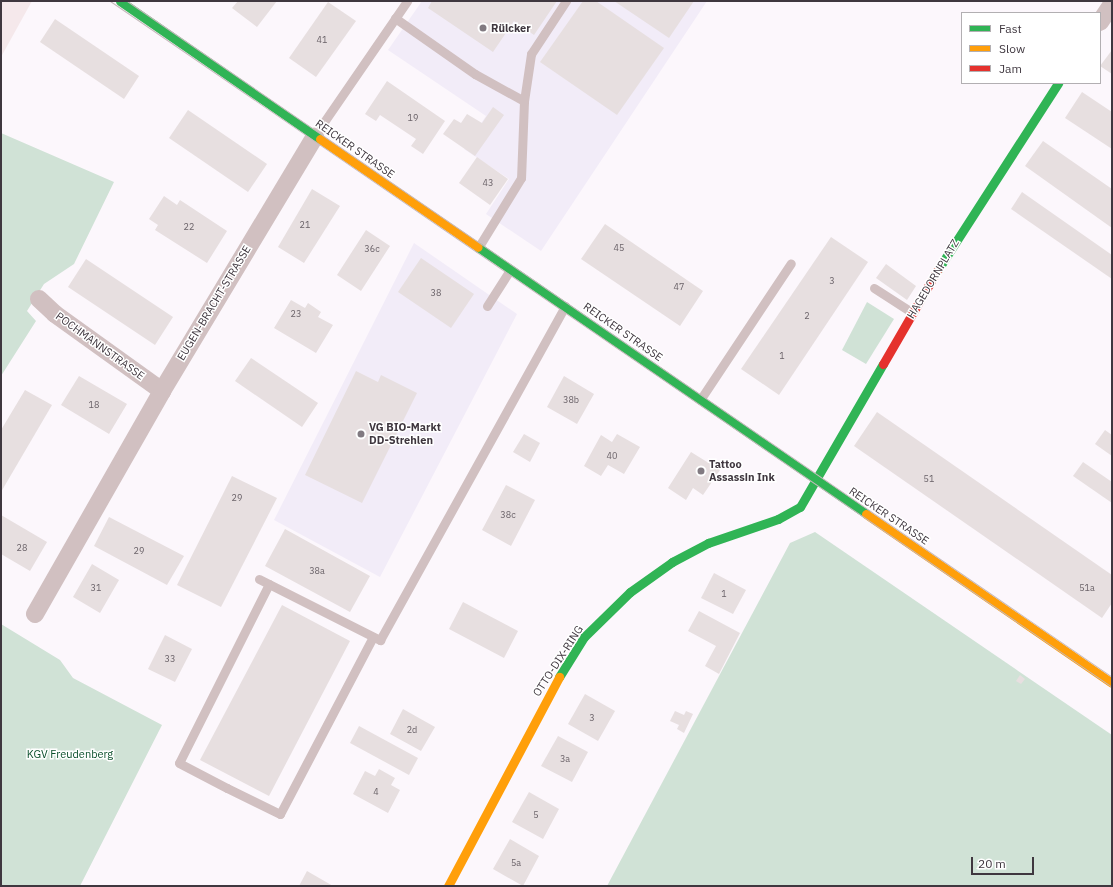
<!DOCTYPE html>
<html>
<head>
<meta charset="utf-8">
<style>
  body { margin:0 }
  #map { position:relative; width:1113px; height:887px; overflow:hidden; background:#fcf7fc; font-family:"IBM Plex Sans",sans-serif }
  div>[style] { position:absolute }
  .commercial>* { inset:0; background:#f2ecf8 }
  .education>* { inset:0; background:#f5e8eb }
  .green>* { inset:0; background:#d0e2d6 }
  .building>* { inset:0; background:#e7dfe0 }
  .lane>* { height:9px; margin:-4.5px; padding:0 4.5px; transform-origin:4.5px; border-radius:4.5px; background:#d1c0c1 }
  .street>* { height:18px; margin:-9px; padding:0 9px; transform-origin:9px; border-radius:9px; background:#d1c0c1 }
  .fast>* { height:9px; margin:-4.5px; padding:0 4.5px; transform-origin:4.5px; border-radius:4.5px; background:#30b455 }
  .slow>* { height:9px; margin:-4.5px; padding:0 4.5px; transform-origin:4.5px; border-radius:4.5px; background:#ff9f0a }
  .jam>* { height:9px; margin:-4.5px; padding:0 4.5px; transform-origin:4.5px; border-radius:4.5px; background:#e5322d }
  .tram>* { height:1px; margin:-0.5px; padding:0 0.5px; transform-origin:0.5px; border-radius:0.5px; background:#c5b9bb }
  .dots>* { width:11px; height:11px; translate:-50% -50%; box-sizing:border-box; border:2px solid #fff; border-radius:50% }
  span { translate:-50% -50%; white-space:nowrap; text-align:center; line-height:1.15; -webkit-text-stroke:3px #fff; paint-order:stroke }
  .number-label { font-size:9px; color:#6a6268 }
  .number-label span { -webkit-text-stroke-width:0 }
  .poi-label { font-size:11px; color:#3f373f; font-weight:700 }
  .left { translate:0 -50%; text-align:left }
  .street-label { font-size:11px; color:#3f373f }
  .park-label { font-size:11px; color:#0a4f2b }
  .frame { position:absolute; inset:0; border:2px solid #3f373f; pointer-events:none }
  .legend { position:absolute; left:961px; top:12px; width:140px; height:72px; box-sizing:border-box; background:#fff; border:1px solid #b2afb2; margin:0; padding:5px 7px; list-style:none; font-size:12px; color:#3f373f }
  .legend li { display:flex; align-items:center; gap:8px; height:20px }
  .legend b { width:20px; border:1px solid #b2afb2 }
  .scale { position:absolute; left:971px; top:857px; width:63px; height:18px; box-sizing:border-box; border:2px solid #3f373f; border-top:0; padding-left:5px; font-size:12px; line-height:14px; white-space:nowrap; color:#3f373f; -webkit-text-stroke:3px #fff; paint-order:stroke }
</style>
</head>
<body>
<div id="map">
  <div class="commercial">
    <i style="clip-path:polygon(422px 1px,707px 1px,541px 251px,486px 214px,509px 179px,464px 149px,486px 116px,388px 50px)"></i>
    <i style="clip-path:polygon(414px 243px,517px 314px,380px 577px,274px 520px)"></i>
  </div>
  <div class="education">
    <i style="clip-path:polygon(1px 1px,32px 1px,1px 57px)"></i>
  </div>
  <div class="green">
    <i style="clip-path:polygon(1px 133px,114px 182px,74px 264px,44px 284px,27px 311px,36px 321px,1px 376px)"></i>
    <i style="clip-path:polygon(867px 302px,894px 319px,866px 364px,842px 350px)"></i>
    <i style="clip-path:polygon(815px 532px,1112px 735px,1112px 886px,607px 886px,790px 543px)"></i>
    <i style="clip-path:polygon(1px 624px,60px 660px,73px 678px,162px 725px,80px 886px,1px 886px)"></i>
  </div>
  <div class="building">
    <i style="clip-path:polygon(238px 1px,277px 1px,257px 27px,232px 8px)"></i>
    <i style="clip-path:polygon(432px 1px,557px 1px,534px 35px,514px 21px,493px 52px,428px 8px)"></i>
    <i style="clip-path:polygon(583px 1px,596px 1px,664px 48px,617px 115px,540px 62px)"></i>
    <i style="clip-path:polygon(614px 1px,694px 1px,669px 38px)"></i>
    <i style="clip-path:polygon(328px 2px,356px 21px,316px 77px,289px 58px)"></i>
    <i style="clip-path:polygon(55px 19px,139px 76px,124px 99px,40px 42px)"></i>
    <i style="clip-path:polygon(1112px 50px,1112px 74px,1100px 66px)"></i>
    <i style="clip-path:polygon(387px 81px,445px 121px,423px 154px,411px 146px,416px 139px,380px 115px,376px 121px,365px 114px)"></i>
    <i style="clip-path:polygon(1082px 92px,1112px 112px,1112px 149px,1065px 118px)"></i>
    <i style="clip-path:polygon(493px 107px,504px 115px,475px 156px,443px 134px,454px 119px,461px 123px,467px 114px,482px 123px)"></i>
    <i style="clip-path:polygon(188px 110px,267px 164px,248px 192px,169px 138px)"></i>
    <i style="clip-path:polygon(1043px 141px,1112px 189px,1112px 228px,1025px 166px)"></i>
    <i style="clip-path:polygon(477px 157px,508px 179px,490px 205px,459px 183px)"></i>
    <i style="clip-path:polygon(312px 189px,340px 206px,304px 263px,278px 247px)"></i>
    <i style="clip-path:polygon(1022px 192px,1112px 255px,1112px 279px,1011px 209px)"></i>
    <i style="clip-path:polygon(164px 196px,177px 205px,180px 200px,227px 231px,207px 263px,155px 230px,158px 225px,149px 219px)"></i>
    <i style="clip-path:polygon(605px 224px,703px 291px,680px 326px,581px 259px)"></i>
    <i style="clip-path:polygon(366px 230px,390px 246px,361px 291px,337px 275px)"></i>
    <i style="clip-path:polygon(831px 237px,868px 262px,779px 395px,741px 369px)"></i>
    <i style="clip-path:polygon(421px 258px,474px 294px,451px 328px,398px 292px)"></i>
    <i style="clip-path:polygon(86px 259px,173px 317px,155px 345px,68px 287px)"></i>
    <i style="clip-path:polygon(886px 264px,916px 286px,907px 300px,876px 278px)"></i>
    <i style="clip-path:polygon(291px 300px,305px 308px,308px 303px,321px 312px,318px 317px,333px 325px,316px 353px,274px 328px)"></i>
    <i style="clip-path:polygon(251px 358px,318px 403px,302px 427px,235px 381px)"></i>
    <i style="clip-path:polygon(356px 371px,378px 382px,381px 375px,417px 393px,362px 503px,305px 475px)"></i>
    <i style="clip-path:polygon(79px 376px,127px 404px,109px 434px,61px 405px)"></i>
    <i style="clip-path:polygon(564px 376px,594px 394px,577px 424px,547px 407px)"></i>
    <i style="clip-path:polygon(25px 390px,52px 405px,1px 492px,1px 430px)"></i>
    <i style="clip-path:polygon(877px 412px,1112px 575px,1112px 603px,1102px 618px,854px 446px)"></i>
    <i style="clip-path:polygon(1105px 430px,1112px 435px,1112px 456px,1095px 444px)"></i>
    <i style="clip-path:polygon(524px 434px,540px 443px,530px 462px,513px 452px)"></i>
    <i style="clip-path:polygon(617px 434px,640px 447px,624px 474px,608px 465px,601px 476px,584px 466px,601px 435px,612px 442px)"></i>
    <i style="clip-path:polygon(691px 452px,720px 470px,703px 495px,693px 488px,686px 500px,668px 488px)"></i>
    <i style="clip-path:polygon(1083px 462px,1112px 482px,1112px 503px,1073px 476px)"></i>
    <i style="clip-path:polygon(232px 476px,277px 498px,221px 607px,177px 585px)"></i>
    <i style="clip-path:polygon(506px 485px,535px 500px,511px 546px,482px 530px)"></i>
    <i style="clip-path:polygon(1px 515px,47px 542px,30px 571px,1px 554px)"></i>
    <i style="clip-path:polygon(109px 517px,184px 556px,167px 585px,94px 546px)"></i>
    <i style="clip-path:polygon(285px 529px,370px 576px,350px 612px,265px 566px)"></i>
    <i style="clip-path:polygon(92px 564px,119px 580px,100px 613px,73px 597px)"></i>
    <i style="clip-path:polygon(714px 573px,746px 590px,733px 614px,701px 598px)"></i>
    <i style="clip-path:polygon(463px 602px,518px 631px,504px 658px,449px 629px)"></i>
    <i style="clip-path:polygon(282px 605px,350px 641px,269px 796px,200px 760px)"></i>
    <i style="clip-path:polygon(699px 611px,740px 633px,719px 674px,705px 666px,716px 646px,688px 631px)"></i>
    <i style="clip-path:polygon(165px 635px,192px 649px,175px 682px,148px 669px)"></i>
    <i style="clip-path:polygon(1020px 675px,1025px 679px,1021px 684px,1016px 681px)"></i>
    <i style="clip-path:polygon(585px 694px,615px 711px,598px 741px,568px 724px)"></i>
    <i style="clip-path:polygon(403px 709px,435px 727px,421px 751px,390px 734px)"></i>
    <i style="clip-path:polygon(675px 711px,684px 715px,686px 711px,693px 714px,684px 733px,677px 729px,679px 725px,670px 721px)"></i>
    <i style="clip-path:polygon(359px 726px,418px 758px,409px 775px,350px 743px)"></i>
    <i style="clip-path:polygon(558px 736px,588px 752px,572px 782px,541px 766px)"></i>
    <i style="clip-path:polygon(379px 769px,395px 778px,391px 785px,400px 790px,388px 813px,353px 794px,365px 771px,375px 776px)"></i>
    <i style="clip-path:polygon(529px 792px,559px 809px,543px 839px,512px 822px)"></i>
    <i style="clip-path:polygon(510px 839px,539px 856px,523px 886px,493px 869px)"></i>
    <i style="clip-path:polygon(307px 871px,333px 886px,299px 886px)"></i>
  </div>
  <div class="lane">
    <i style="left:395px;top:18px;width:98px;rotate:35deg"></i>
    <i style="left:475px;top:74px;width:56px;rotate:28.9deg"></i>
    <i style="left:524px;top:101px;width:77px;rotate:92.2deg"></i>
    <i style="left:521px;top:178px;width:82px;rotate:121.6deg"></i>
    <i style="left:524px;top:101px;width:48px;rotate:-81.5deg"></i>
    <i style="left:531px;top:54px;width:64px;rotate:-56.6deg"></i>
    <i style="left:315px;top:135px;width:163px;rotate:-55.5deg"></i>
    <i style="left:874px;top:288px;width:46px;rotate:32.7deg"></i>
    <i style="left:487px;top:306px;width:43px;rotate:-57.4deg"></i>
    <i style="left:700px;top:400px;width:164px;rotate:-56.4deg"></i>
    <i style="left:259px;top:579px;width:136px;rotate:26.8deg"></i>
    <i style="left:380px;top:640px;width:382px;rotate:-61deg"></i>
    <i style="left:269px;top:584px;width:200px;rotate:116.7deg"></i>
    <i style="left:179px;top:763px;width:54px;rotate:27.5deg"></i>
    <i style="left:227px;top:788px;width:59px;rotate:26.1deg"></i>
    <i style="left:280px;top:814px;width:200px;rotate:-62.3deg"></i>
  </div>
  <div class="street">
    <i style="left:1100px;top:22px;width:22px;rotate:-56deg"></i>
    <i style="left:39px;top:299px;width:22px;rotate:43deg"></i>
    <i style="left:55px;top:314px;width:132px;rotate:35.7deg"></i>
    <i style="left:35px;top:614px;width:257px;rotate:-60.3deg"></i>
    <i style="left:162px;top:391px;width:297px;rotate:-59deg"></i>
  </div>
  <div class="fast">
    <i style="left:120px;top:1px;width:243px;rotate:34.6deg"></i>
    <i style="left:478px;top:247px;width:471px;rotate:34.5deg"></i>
    <i style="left:937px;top:271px;width:224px;rotate:-57.2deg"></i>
    <i style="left:559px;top:677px;width:47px;rotate:-58deg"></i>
    <i style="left:584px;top:637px;width:64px;rotate:-44.4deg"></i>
    <i style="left:630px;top:592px;width:52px;rotate:-35.5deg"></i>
    <i style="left:672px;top:562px;width:41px;rotate:-27.8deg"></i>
    <i style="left:708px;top:543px;width:74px;rotate:-18.9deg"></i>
    <i style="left:778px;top:519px;width:25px;rotate:-29deg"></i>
    <i style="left:800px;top:507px;width:165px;rotate:-59.9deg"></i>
  </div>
  <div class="slow">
    <i style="left:320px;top:139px;width:191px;rotate:34.4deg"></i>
    <i style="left:866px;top:514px;width:298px;rotate:34.5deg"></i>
    <i style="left:448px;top:886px;width:237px;rotate:-62deg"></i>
  </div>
  <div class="jam">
    <i style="left:883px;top:364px;width:108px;rotate:-59.9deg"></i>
  </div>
  <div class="tram">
    <i style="left:110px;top:1px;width:1214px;rotate:34.4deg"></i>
    <i style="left:127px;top:1px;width:1195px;rotate:34.46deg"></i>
  </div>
  <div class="dots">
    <i style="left:483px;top:28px;background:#817a81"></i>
    <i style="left:361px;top:434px;background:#817a81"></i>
    <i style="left:701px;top:471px;background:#817a81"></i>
  </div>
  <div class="number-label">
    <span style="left:322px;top:40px">41</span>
    <span style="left:413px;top:118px">19</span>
    <span style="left:488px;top:183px">43</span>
    <span style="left:305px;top:225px">21</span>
    <span style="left:189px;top:227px">22</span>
    <span style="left:619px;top:248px">45</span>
    <span style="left:372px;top:249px">36c</span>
    <span style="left:832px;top:281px">3</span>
    <span style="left:679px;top:287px">47</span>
    <span style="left:436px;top:293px">38</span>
    <span style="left:296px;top:314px">23</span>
    <span style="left:807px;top:316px">2</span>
    <span style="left:782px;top:356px">1</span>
    <span style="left:571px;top:400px">38b</span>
    <span style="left:94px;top:405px">18</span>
    <span style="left:612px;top:456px">40</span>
    <span style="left:929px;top:479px">51</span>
    <span style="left:237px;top:498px">29</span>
    <span style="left:508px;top:515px">38c</span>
    <span style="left:22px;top:548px">28</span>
    <span style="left:139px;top:551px">29</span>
    <span style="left:317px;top:571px">38a</span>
    <span style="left:96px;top:588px">31</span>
    <span style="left:1087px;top:588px">51a</span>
    <span style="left:724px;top:594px">1</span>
    <span style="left:170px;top:659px">33</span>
    <span style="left:592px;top:718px">3</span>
    <span style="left:412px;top:730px">2d</span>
    <span style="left:565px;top:759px">3a</span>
    <span style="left:376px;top:792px">4</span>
    <span style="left:536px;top:815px">5</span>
    <span style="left:516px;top:863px">5a</span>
  </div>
  <div class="poi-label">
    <span class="left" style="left:491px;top:28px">Rülcker</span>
    <span class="left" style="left:369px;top:434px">VG BIO-Markt<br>DD-Strehlen</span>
    <span class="left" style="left:709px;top:471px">Tattoo<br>Assassin Ink</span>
  </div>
  <div class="street-label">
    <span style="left:355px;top:149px;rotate:35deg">REICKER STRASSE</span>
    <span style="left:933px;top:279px;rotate:-59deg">HAGEDORNPLATZ</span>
    <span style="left:214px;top:303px;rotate:-59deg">EUGEN-BRACHT-STRASSE</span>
    <span style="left:623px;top:332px;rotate:35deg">REICKER STRASSE</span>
    <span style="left:100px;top:346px;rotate:36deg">POCHMANNSTRASSE</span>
    <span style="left:889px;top:516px;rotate:34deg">REICKER STRASSE</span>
    <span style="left:558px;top:661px;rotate:-57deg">OTTO-DIX-RING</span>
  </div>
  <div class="park-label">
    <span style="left:70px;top:754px">KGV Freudenberg</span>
  </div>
  <div class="frame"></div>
  <ul class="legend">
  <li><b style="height:5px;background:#30b455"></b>Fast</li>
  <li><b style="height:5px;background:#ff9f0a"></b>Slow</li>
  <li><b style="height:5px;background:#e5322d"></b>Jam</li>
  </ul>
  <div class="scale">20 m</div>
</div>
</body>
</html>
